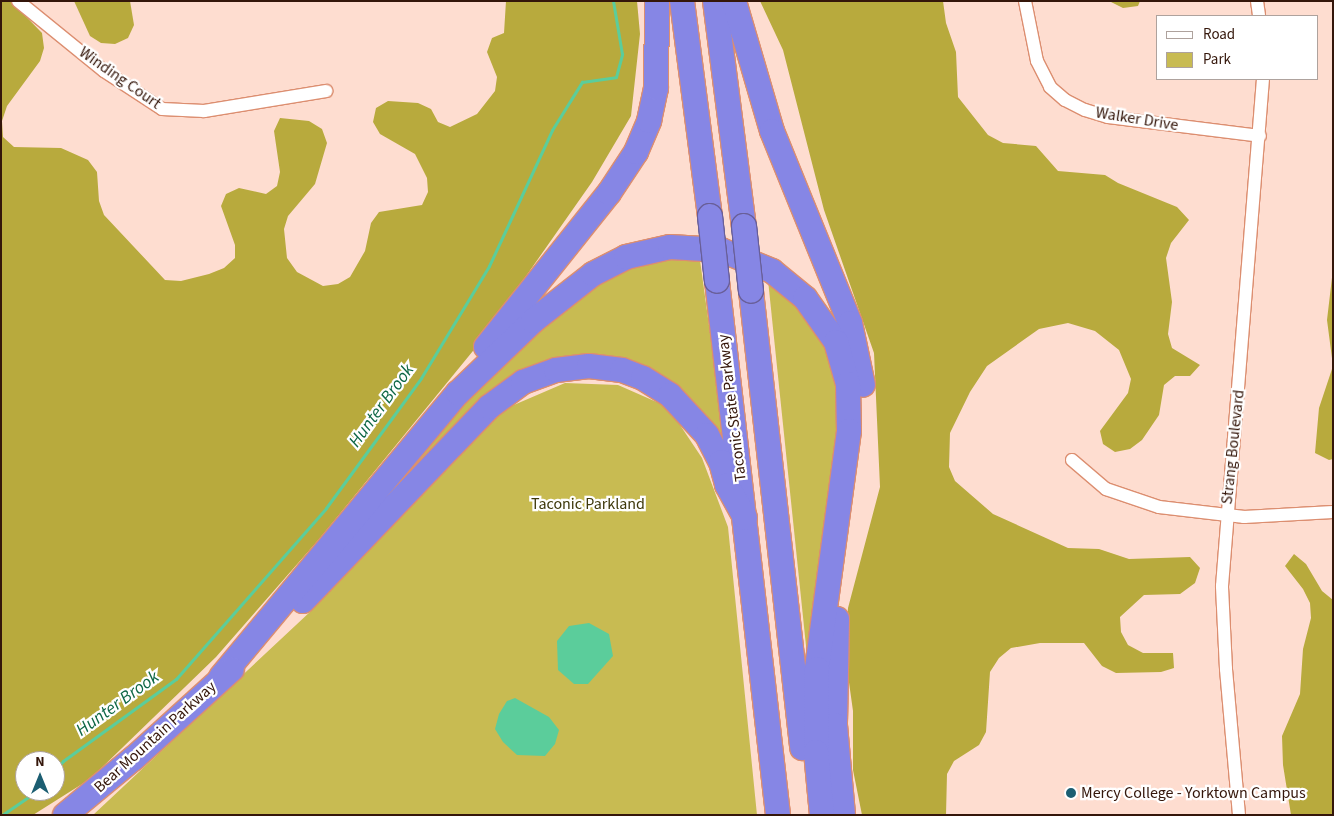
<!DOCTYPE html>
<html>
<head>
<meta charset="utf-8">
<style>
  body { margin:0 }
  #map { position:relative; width:1334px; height:816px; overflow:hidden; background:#feddd0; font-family:"Source Sans 3",sans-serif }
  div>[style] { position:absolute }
  .green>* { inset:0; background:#c8bb52 }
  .forest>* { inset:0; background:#b8aa3d }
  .water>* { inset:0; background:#5bcd9b }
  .stream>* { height:3px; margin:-1.5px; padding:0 1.5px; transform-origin:1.5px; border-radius:1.5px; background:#5bcd9b }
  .roads { filter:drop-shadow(1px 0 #dc8e70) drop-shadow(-1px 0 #dc8e70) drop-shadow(0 1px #dc8e70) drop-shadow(0 -1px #dc8e70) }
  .street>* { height:12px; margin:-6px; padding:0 6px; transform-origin:6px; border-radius:6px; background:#fff }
  .highway>* { height:24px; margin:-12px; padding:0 12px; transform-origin:12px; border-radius:12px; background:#8686e5 }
  .bridges { filter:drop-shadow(1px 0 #695f98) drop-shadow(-1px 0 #695f98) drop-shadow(0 1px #695f98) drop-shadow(0 -1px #695f98) }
  .highway-bridge>* { height:24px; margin:-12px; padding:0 12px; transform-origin:12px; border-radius:12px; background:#8686e5 }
  .dots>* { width:14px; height:14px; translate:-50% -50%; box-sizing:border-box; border:2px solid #fff; border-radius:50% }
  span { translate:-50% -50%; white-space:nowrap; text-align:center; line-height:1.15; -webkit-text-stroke:4.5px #fff; paint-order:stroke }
  .street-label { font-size:16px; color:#34160a }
  .park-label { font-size:16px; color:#3e380a }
  .poi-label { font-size:16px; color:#34160a }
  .left { translate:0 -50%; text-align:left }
  .water-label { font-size:18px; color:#0e6746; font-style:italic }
  .frame { position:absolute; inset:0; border:2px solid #34160a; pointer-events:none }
  .legend { position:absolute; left:1156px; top:15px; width:162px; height:65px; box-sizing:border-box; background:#fff; border:1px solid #aea29d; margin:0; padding:6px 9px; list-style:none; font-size:15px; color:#34160a }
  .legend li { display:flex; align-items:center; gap:10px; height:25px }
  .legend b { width:25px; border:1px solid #aea29d }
  .north { position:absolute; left:15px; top:751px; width:50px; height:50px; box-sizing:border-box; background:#fff; border:1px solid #aea29d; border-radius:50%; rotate:0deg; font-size:14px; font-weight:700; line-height:20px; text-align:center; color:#34160a }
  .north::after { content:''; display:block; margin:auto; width:18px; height:22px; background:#1c5e72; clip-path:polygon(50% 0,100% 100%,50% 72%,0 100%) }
</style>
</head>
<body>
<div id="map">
  <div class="green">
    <i style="clip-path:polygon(666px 253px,699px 253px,724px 434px,720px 439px,641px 369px,559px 364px,352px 535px,450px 416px,519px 346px,600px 280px)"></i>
    <i style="clip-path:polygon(768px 280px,782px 283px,838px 360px,845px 396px,808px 665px)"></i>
    <i style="clip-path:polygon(565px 383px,618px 385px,668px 407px,702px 458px,728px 527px,757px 815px,93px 815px,311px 611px,502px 410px)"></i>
  </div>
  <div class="forest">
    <i style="clip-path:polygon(evenodd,1px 1px,11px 1px,42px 33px,44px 48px,40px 61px,7px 106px,2px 121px,3px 137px,14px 147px,61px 148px,88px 160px,97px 172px,99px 201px,104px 215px,165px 280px,181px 281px,209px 274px,224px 268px,235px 258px,235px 245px,221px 206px,226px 194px,239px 188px,266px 194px,277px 186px,280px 172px,274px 131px,280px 118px,309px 121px,322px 129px,327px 143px,315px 184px,288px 216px,284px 229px,287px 258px,297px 272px,323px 286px,338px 284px,350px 277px,365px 251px,371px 223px,379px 212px,422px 205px,428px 192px,427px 178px,415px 154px,380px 134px,373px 122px,376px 108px,388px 101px,418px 103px,431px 109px,438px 122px,450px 127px,477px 114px,495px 91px,497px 77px,487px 52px,492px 38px,504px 33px,506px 1px,637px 1px,640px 34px,631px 116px,592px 182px,477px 346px,320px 538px,216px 657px,90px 779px,33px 815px,1px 815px,1px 1px,25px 761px,55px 761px,55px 791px,25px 791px,25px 761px)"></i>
    <i style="clip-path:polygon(74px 1px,130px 1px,134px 25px,128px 38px,115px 44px,101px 43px,90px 36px)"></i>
    <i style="clip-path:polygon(760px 1px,943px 1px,946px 23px,956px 52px,958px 97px,988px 135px,1003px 143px,1036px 146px,1058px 171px,1105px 175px,1118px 183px,1177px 207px,1189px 220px,1171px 243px,1166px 258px,1172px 302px,1168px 334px,1172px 348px,1200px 365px,1190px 376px,1175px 376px,1164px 385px,1159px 415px,1142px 440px,1130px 449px,1115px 452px,1103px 444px,1100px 431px,1128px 393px,1131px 379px,1119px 350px,1095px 331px,1068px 323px,1039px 329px,987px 366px,970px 392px,950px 433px,949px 467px,955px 481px,993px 514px,1068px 548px,1099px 549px,1129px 559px,1190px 557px,1200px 568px,1195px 583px,1180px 594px,1144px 595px,1120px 617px,1121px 632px,1128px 645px,1143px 653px,1173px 653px,1174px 668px,1161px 672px,1116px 673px,1102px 666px,1084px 643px,1040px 643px,1011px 648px,999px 658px,990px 672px,986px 732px,979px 745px,954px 761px,947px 774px,946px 815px,862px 815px,853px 770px,853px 711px,845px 654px,848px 608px,880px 487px,874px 353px,824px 210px,783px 50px)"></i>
    <i style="clip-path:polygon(1109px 1px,1140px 1px,1138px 6px,1123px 8px)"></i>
    <i style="clip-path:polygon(1333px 269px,1333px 459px,1329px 460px,1315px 453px,1319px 408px,1333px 366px,1327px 320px)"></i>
    <i style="clip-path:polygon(1294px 554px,1306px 564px,1322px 591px,1333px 600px,1333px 815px,1291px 815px,1283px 765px,1282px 736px,1300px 694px,1303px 649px,1311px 618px,1310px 603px,1303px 589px,1285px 566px)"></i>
  </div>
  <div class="water">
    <i style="clip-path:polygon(589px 623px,609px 634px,613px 656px,588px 684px,574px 684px,558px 670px,557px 641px,569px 626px)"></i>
    <i style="clip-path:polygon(515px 698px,549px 717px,559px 730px,555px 744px,545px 756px,517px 755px,503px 742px,495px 729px,499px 714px,507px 701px)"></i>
  </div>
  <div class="stream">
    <i style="left:55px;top:770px;width:12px;rotate:-48deg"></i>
    <i style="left:63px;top:761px;width:140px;rotate:-36deg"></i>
    <i style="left:176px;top:679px;width:227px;rotate:-48.7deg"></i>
    <i style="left:326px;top:508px;width:161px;rotate:-53.8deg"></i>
    <i style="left:421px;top:378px;width:131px;rotate:-58.7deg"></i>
    <i style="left:489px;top:266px;width:150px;rotate:-65.1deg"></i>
    <i style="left:552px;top:130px;width:57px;rotate:-58deg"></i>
    <i style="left:582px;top:82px;width:34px;rotate:-8deg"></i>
    <i style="left:616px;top:77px;width:24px;rotate:-75deg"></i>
    <i style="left:622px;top:54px;width:54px;rotate:-99.6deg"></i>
    <i style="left:2px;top:815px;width:42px;rotate:-34.4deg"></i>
  </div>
  <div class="roads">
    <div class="street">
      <i style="left:18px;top:1px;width:111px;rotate:39.1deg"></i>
      <i style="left:104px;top:71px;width:69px;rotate:33.2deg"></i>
      <i style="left:162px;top:109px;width:42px;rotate:2.7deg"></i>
      <i style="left:204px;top:111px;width:124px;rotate:-9.3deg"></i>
      <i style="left:1025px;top:1px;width:61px;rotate:78.7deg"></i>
      <i style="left:1037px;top:61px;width:29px;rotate:63deg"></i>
      <i style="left:1050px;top:87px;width:20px;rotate:41deg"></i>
      <i style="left:1065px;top:100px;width:22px;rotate:27deg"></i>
      <i style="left:1085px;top:110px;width:24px;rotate:17deg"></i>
      <i style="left:1108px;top:117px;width:153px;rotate:7.1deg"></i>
      <i style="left:1257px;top:1px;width:15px;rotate:82deg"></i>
      <i style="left:1072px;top:460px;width:45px;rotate:40.5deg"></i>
      <i style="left:1106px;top:489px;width:56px;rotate:18.8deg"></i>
      <i style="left:1159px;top:507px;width:86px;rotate:6.7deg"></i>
      <i style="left:1244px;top:517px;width:89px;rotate:-3.2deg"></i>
      <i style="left:1239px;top:815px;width:147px;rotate:-95.1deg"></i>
      <i style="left:1226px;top:669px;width:83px;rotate:-92.8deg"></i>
      <i style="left:1222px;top:586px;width:509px;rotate:-85.38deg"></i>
    </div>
    <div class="highway">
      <i style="left:682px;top:1px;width:217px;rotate:82.6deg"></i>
      <i style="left:715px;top:1px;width:227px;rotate:82.7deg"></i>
      <i style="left:734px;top:1px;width:135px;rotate:73.7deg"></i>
      <i style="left:772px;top:131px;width:207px;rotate:67.9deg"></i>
      <i style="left:850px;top:323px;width:63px;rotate:78.2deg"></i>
      <i style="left:717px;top:281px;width:537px;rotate:83.48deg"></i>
      <i style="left:751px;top:291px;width:460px;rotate:83.6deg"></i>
      <i style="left:486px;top:347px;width:197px;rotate:-51.4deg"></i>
      <i style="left:609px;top:193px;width:49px;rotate:-56.6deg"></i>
      <i style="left:636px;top:152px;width:34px;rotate:-67deg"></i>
      <i style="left:649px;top:121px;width:34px;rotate:-78deg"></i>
      <i style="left:656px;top:88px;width:87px;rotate:-89.3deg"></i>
      <i style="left:303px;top:601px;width:269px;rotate:-46.2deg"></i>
      <i style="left:489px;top:407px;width:42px;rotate:-36.3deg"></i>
      <i style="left:523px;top:382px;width:35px;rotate:-20deg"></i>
      <i style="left:556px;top:370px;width:33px;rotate:-7deg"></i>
      <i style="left:589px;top:366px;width:33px;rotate:7deg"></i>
      <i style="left:622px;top:370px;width:22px;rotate:21deg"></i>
      <i style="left:643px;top:378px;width:32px;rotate:32deg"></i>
      <i style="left:670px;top:395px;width:54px;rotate:47.2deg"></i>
      <i style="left:707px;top:435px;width:30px;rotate:63deg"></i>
      <i style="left:721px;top:462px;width:24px;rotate:75deg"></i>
      <i style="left:727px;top:485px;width:37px;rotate:61deg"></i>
      <i style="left:837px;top:619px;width:106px;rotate:91.1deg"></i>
      <i style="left:835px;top:725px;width:90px;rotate:84.9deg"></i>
      <i style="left:221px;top:677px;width:370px;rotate:-50.2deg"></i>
      <i style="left:458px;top:393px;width:104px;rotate:-43.8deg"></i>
      <i style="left:533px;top:321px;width:76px;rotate:-38.1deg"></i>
      <i style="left:593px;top:274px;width:37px;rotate:-27deg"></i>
      <i style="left:626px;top:257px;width:45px;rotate:-12.8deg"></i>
      <i style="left:670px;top:247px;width:51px;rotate:3.4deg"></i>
      <i style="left:721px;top:250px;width:55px;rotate:22.4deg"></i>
      <i style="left:772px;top:271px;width:43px;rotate:39.3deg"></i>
      <i style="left:805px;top:298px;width:54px;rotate:54.8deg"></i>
      <i style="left:836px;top:342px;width:44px;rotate:74.1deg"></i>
      <i style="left:848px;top:384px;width:47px;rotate:88.8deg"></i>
      <i style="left:849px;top:431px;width:240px;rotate:97.7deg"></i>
      <i style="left:817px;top:669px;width:83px;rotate:90.7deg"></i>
      <i style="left:816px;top:752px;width:63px;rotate:84.6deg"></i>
      <i style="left:65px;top:815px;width:89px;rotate:-39.6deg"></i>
      <i style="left:134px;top:758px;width:132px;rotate:-42.2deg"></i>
    </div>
  </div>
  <div class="bridges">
    <div class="highway-bridge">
      <i style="left:710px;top:216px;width:65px;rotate:83.9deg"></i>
      <i style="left:744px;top:226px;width:65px;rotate:83.9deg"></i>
    </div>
  </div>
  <div class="dots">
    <i style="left:1071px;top:793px;background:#1c5e72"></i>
  </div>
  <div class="street-label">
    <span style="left:120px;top:78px;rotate:35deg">Winding Court</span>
    <span style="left:1137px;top:119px;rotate:9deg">Walker Drive</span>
    <span style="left:732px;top:408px;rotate:-97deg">Taconic State Parkway</span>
    <span style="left:1233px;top:447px;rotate:-84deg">Strang Boulevard</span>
    <span style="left:155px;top:737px;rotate:-42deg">Bear Mountain Parkway</span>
  </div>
  <div class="park-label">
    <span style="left:588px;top:504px">Taconic Parkland</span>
  </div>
  <div class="poi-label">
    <span class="left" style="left:1081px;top:793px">Mercy College - Yorktown Campus</span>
  </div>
  <div class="water-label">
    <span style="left:382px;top:406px;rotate:-54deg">Hunter Brook</span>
    <span style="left:118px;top:704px;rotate:-36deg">Hunter Brook</span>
  </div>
  <div class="frame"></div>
  <ul class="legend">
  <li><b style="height:6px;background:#fff"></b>Road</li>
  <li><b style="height:14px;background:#c8bb52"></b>Park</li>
  </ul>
  <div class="north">N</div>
</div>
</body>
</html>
